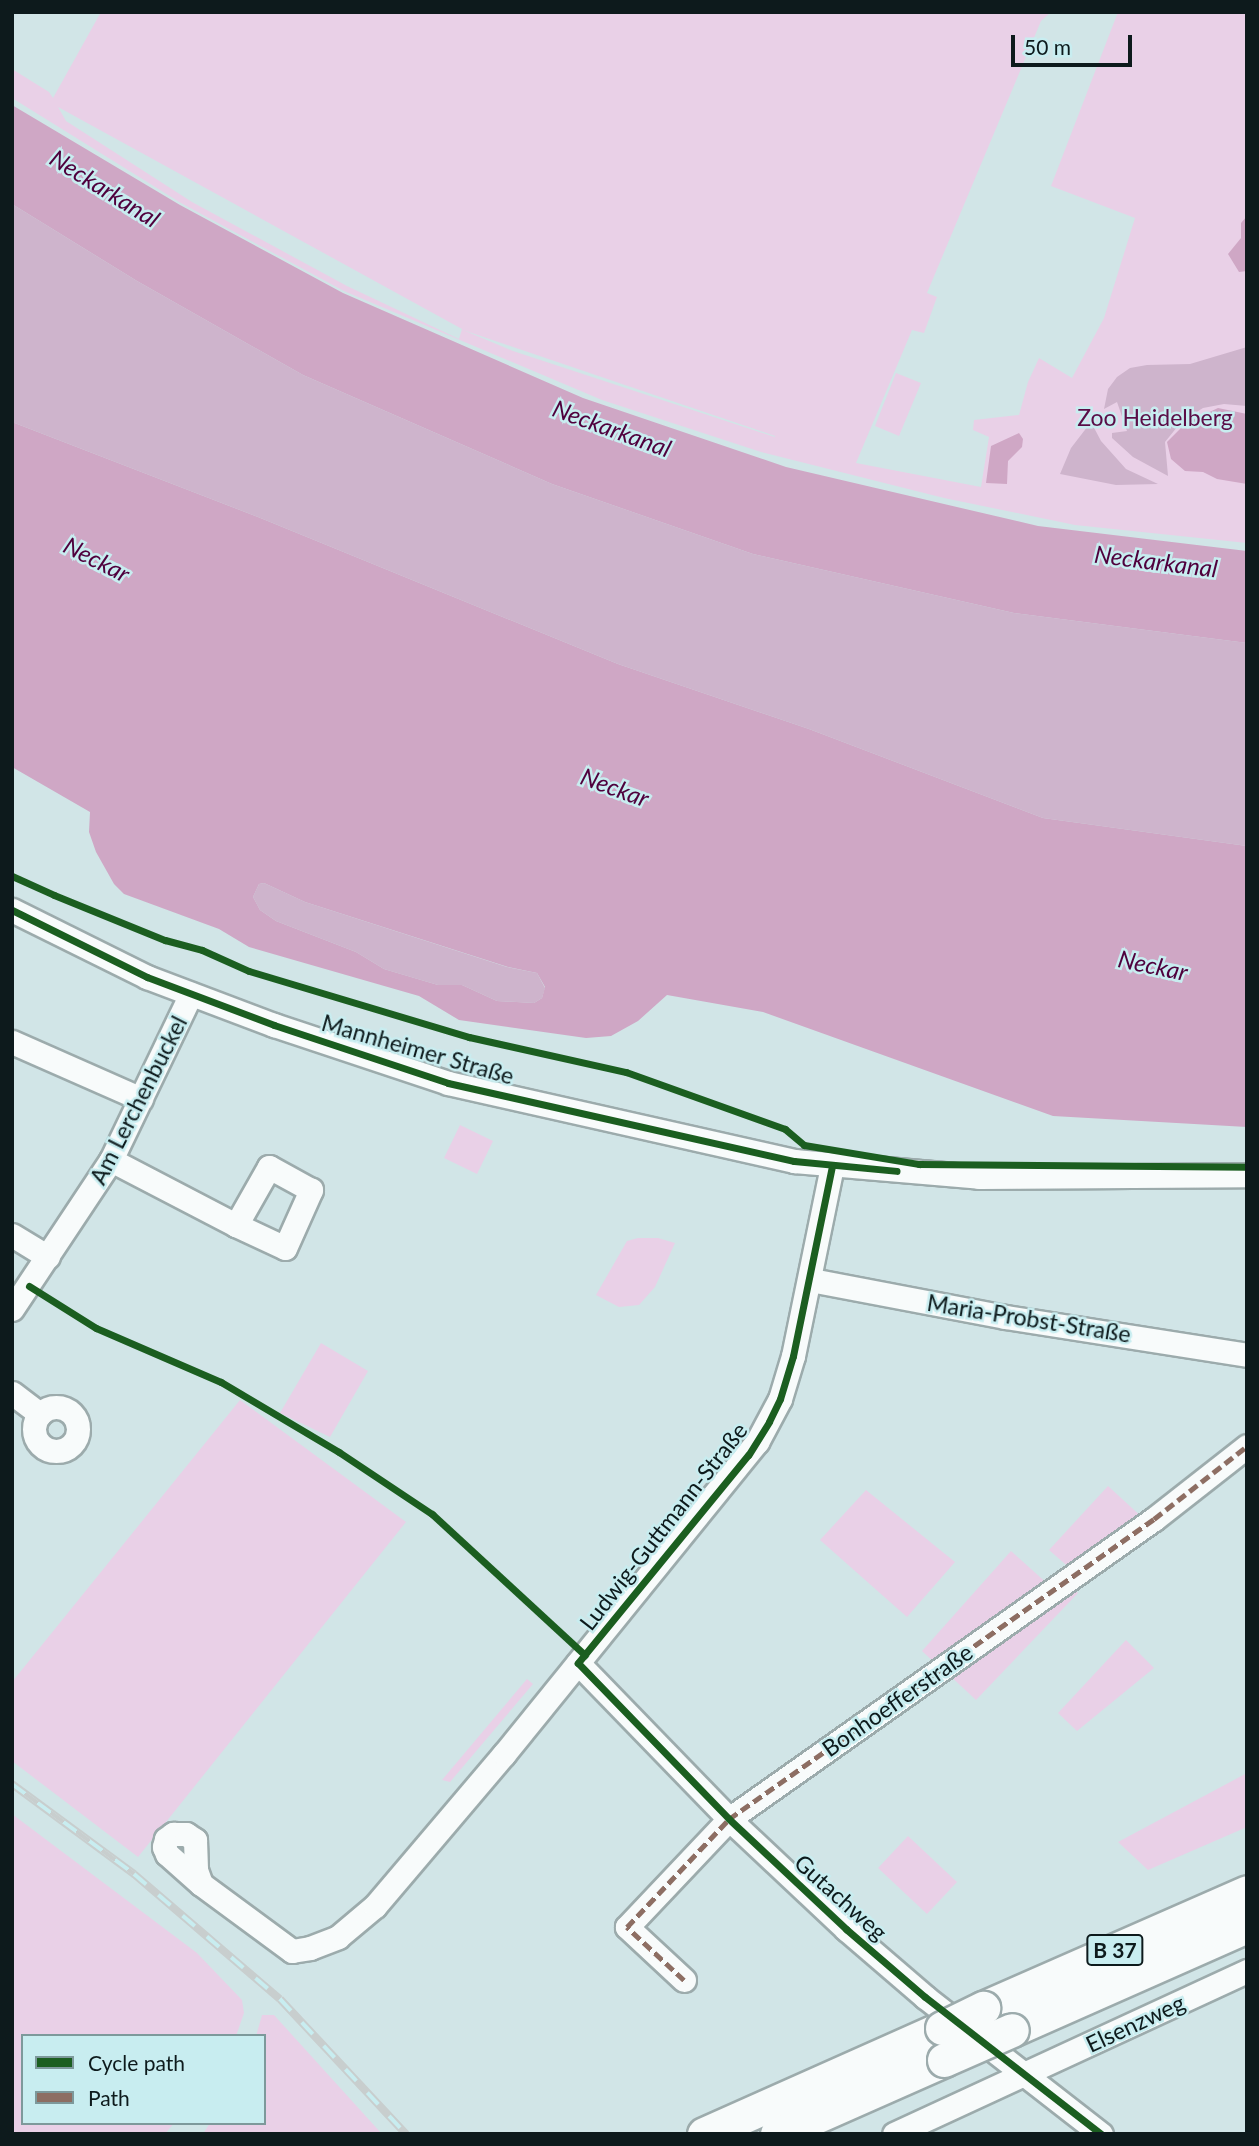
<!DOCTYPE html>
<html>
<head>
<meta charset="utf-8">
<style>
  body { margin:0 }
  #map { position:relative; width:1259px; height:2146px; overflow:hidden; background:#d1e5e7; font-family:Lato,sans-serif }
  div>[style] { position:absolute }
  .green>* { inset:0; background:#e9d0e7 }
  .forest>* { inset:0; background:#ceb4cc }
  .water>* { inset:0; background:#cfa7c5 }
  .roads { filter:drop-shadow(2px 0 #9cabac) drop-shadow(-2px 0 #9cabac) drop-shadow(0 2px #9cabac) drop-shadow(0 -2px #9cabac) }
  .minor>* { height:23px; margin:-11.5px; padding:0 11.5px; transform-origin:11.5px; border-radius:11.5px; background:#f8fbfb }
  .minor>.ring { margin:-11.5px; padding:0; box-sizing:content-box; background:none; border:23px solid #f8fbfb; border-radius:50% }
  .highway>* { height:33px; margin:-16.5px; padding:0 16.5px; transform-origin:16.5px; border-radius:16.5px; background:#f8fbfb }
  .rail>* { height:8px; margin-top:-4px; transform-origin:0; background:repeating-linear-gradient(90deg,#c8edf0 0 16px,#c8cece 0 32px); box-sizing:border-box; border-block:2px solid #c8cece }
  .bridges { filter:drop-shadow(2px 0 #9cabac) drop-shadow(-2px 0 #9cabac) drop-shadow(0 2px #9cabac) drop-shadow(0 -2px #9cabac) }
  .highway-bridge>* { height:33px; margin:-16.5px; padding:0 16.5px; transform-origin:16.5px; border-radius:16.5px; background:#f8fbfb }
  .quiet>* { height:5px; margin-top:-2.5px; transform-origin:0; background:repeating-linear-gradient(90deg,#8d6e63 0 10px,transparent 0 15px) }
  .cycleway>* { height:7px; margin:-3.5px; padding:0 3.5px; transform-origin:3.5px; border-radius:3.5px; background:#1b5e20 }
  span { translate:-50% -50%; white-space:nowrap; text-align:center; line-height:1.15; -webkit-text-stroke:5px #c8edf0; paint-order:stroke }
  .shield-label span { padding:2px 5px; background:#c8edf0; border:2px solid; border-radius:5px; -webkit-text-stroke-width:0 }
  .shield-label { font-size:21px; color:#0d1a1c; font-weight:700 }
  .park-label { font-size:23px; color:#5a0d47 }
  .street-label { font-size:23px; color:#0d1a1c }
  .water-label { font-size:24px; color:#4f003d; font-style:italic }
  .frame { position:absolute; inset:0; border:14px solid #0d1a1c; pointer-events:none }
  .legend { position:absolute; left:21px; top:2034px; width:245px; height:91px; box-sizing:border-box; background:#c8edf0; border:2px solid #7d999b; margin:0; padding:9px 12px; list-style:none; font-size:21px; color:#0d1a1c }
  .legend li { display:flex; align-items:center; gap:14px; height:35px }
  .legend b { width:35px; border:2px solid #7d999b }
  .scale { position:absolute; left:1011px; top:35px; width:121px; height:32px; box-sizing:border-box; border:4px solid #0d1a1c; border-top:0; padding-left:9px; font-size:21px; line-height:24px; white-space:nowrap; color:#0d1a1c; -webkit-text-stroke:5px #c8edf0; paint-order:stroke }
</style>
</head>
<body>
<div id="map">
  <div class="green">
    <i style="clip-path:polygon(evenodd,101px 12px,1051px 12px,1041px 21px,927px 293px,937px 297px,924px 333px,912px 330px,856px 463px,981px 487px,989px 437px,973px 430px,974px 420px,1019px 415px,1028px 382px,1039px 358px,1072px 378px,1104px 318px,1135px 218px,1051px 186px,1118px 12px,1247px 12px,1247px 543px,1075px 525px,944px 498px,761px 452px,602px 400px,344px 291px,181px 203px,12px 98px,12px 69px,49px 92px,53px 98px,101px 12px,58px 107px,462px 329px,459px 339px,347px 286px,192px 202px,66px 121px,58px 107px,101px 12px,463px 330px,775px 436px,775px 437px,513px 351px,463px 330px)"></i>
    <i style="clip-path:polygon(896px 373px,921px 383px,899px 436px,875px 426px)"></i>
    <i style="clip-path:polygon(460px 1125px,493px 1141px,477px 1174px,444px 1158px)"></i>
    <i style="clip-path:polygon(638px 1238px,658px 1238px,675px 1243px,655px 1287px,639px 1305px,619px 1307px,596px 1295px,627px 1241px)"></i>
    <i style="clip-path:polygon(321px 1343px,368px 1371px,330px 1437px,280px 1413px)"></i>
    <i style="clip-path:polygon(240px 1400px,406px 1522px,138px 1857px,12px 1761px,12px 1682px)"></i>
    <i style="clip-path:polygon(1108px 1486px,1144px 1519px,1072px 1570px,1049px 1550px)"></i>
    <i style="clip-path:polygon(866px 1490px,955px 1562px,907px 1617px,820px 1540px)"></i>
    <i style="clip-path:polygon(1011px 1551px,1050px 1586px,937px 1665px,922px 1651px)"></i>
    <i style="clip-path:polygon(1069px 1585px,1078px 1593px,976px 1700px,947px 1673px)"></i>
    <i style="clip-path:polygon(1126px 1640px,1154px 1668px,1077px 1731px,1058px 1713px)"></i>
    <i style="clip-path:polygon(527px 1679px,533px 1684px,450px 1782px,442px 1780px)"></i>
    <i style="clip-path:polygon(1247px 1773px,1247px 1827px,1148px 1870px,1118px 1842px)"></i>
    <i style="clip-path:polygon(12px 1814px,197px 1953px,242px 2000px,244px 2013px,236px 2036px,23px 2036px,23px 2123px,174px 2123px,165px 2134px,12px 2134px)"></i>
    <i style="clip-path:polygon(908px 1836px,957px 1882px,927px 1914px,878px 1868px)"></i>
    <i style="clip-path:polygon(262px 2015px,274px 2015px,382px 2134px,203px 2134px,210px 2123px,264px 2123px,265px 2045px,264px 2036px,256px 2036px)"></i>
  </div>
  <div class="forest">
    <i style="clip-path:polygon(12px 204px,137px 281px,303px 375px,552px 484px,753px 554px,1014px 613px,1247px 643px,1247px 846px,1043px 818px,809px 729px,618px 664px,258px 517px,12px 422px)"></i>
    <i style="clip-path:polygon(1247px 347px,1247px 406px,1224px 404px,1203px 408px,1182px 421px,1165px 442px,1168px 476px,1133px 457px,1112px 438px,1112px 433px,1127px 431px,1117px 402px,1104px 409px,1108px 389px,1117px 377px,1130px 368px,1147px 365px,1190px 364px)"></i>
    <i style="clip-path:polygon(1091px 422px,1101px 441px,1126px 469px,1158px 484px,1116px 485px,1060px 474px,1071px 448px)"></i>
    <i style="clip-path:polygon(264px 883px,305px 902px,507px 967px,537px 973px,545px 988px,542px 998px,534px 1003px,497px 1001px,462px 985px,438px 985px,384px 969px,356px 952px,276px 921px,260px 910px,253px 897px,259px 884px)"></i>
  </div>
  <div class="water">
    <i style="clip-path:polygon(12px 105px,180px 205px,343px 293px,583px 398px,786px 467px,1038px 526px,1247px 551px,1247px 643px,1014px 613px,753px 554px,552px 484px,303px 375px,137px 281px,12px 204px)"></i>
    <i style="clip-path:polygon(1247px 216px,1247px 271px,1239px 272px,1228px 254px,1241px 238px,1241px 223px)"></i>
    <i style="clip-path:polygon(1218px 408px,1247px 414px,1247px 484px,1217px 479px,1203px 472px,1185px 471px,1171px 459px,1167px 442px,1186px 423px)"></i>
    <i style="clip-path:polygon(evenodd,12px 422px,258px 517px,618px 664px,809px 729px,1043px 818px,1247px 846px,1247px 1127px,1053px 1116px,763px 1012px,667px 995px,638px 1021px,611px 1036px,586px 1038px,459px 1020px,419px 996px,249px 947px,219px 929px,124px 894px,114px 884px,96px 852px,89px 832px,90px 812px,12px 767px,12px 422px,264px 883px,305px 902px,508px 967px,537px 973px,545px 987px,542px 998px,534px 1003px,497px 1001px,462px 985px,438px 985px,384px 969px,356px 952px,276px 921px,260px 910px,253px 897px,259px 884px,264px 883px)"></i>
    <i style="clip-path:polygon(1019px 433px,1023px 439px,1022px 447px,1008px 461px,1007px 484px,986px 483px,991px 446px)"></i>
  </div>
  <div class="roads">
    <div class="minor">
      <i style="left:12px;top:910px;width:151px;rotate:26.4deg"></i>
      <i style="left:147px;top:977px;width:136px;rotate:20.7deg"></i>
      <i style="left:274px;top:1025px;width:183px;rotate:18.4deg"></i>
      <i style="left:448px;top:1083px;width:355px;rotate:12.7deg"></i>
      <i style="left:794px;top:1161px;width:186px;rotate:4.9deg"></i>
      <i style="left:979px;top:1177px;width:268px;rotate:-0.4deg"></i>
      <i style="left:12px;top:1042px;width:141px;rotate:23.8deg"></i>
      <i style="left:111px;top:1160px;width:141px;rotate:27.5deg"></i>
      <i style="left:236px;top:1225px;width:54px;rotate:25.1deg"></i>
      <i style="left:285px;top:1248px;width:64px;rotate:-65.9deg"></i>
      <i style="left:311px;top:1190px;width:48px;rotate:-151.3deg"></i>
      <i style="left:269px;top:1167px;width:67px;rotate:119.6deg"></i>
      <i style="left:12px;top:1235px;width:42px;rotate:31.4deg"></i>
      <i style="left:811px;top:1280px;width:197px;rotate:10.8deg"></i>
      <i style="left:1005px;top:1317px;width:245px;rotate:8.9deg"></i>
      <i style="left:12px;top:1309px;width:179px;rotate:-56.4deg"></i>
      <i style="left:111px;top:1160px;width:184px;rotate:-64.3deg"></i>
      <i style="left:12px;top:1393px;width:35px;rotate:37deg"></i>
      <i class="ring" style="left:34px;top:1407px;width:21px;height:21px"></i>
      <i style="left:578px;top:1663px;width:217px;rotate:45.9deg"></i>
      <i style="left:729px;top:1819px;width:161px;rotate:43.2deg"></i>
      <i style="left:846px;top:1929px;width:104px;rotate:40.7deg"></i>
      <i style="left:925px;top:1997px;width:223px;rotate:37.9deg"></i>
      <i style="left:201px;top:1884px;width:45px;rotate:-138.6deg"></i>
      <i style="left:167px;top:1854px;width:8px;rotate:-113deg"></i>
      <i style="left:164px;top:1847px;width:8px;rotate:-76deg"></i>
      <i style="left:166px;top:1839px;width:9px;rotate:-36deg"></i>
      <i style="left:173px;top:1834px;width:13px"></i>
      <i style="left:186px;top:1834px;width:11px;rotate:34deg"></i>
      <i style="left:195px;top:1840px;width:30px;rotate:88deg"></i>
      <i style="left:196px;top:1870px;width:15px;rotate:70deg"></i>
      <i style="left:201px;top:1884px;width:113px;rotate:36.4deg"></i>
      <i style="left:292px;top:1951px;width:18px;rotate:-9deg"></i>
      <i style="left:310px;top:1948px;width:30px;rotate:-21deg"></i>
      <i style="left:338px;top:1937px;width:48px;rotate:-40deg"></i>
      <i style="left:375px;top:1906px;width:199px;rotate:-49.7deg"></i>
      <i style="left:504px;top:1754px;width:402px;rotate:-51deg"></i>
      <i style="left:757px;top:1442px;width:49px;rotate:-61.9deg"></i>
      <i style="left:780px;top:1399px;width:45px;rotate:-73.2deg"></i>
      <i style="left:793px;top:1356px;width:194px;rotate:-78.4deg"></i>
      <i style="left:684px;top:1980px;width:78px;rotate:-137.1deg"></i>
      <i style="left:627px;top:1927px;width:149px;rotate:-46.6deg"></i>
      <i style="left:729px;top:1819px;width:520px;rotate:-35.22deg"></i>
      <i style="left:1154px;top:1519px;width:118px;rotate:-38.1deg"></i>
      <i style="left:894px;top:2134px;width:389px;rotate:-24.8deg"></i>
    </div>
    <div class="highway">
      <i style="left:983px;top:2008px;width:288px;rotate:-23.7deg"></i>
      <i style="left:1012px;top:2030px;width:257px;rotate:-23.9deg"></i>
      <i style="left:704px;top:2134px;width:261px;rotate:-24deg"></i>
      <i style="left:777px;top:2134px;width:183px;rotate:-23.9deg"></i>
    </div>
  </div>
  <div class="rail">
    <i style="left:12px;top:1784px;width:152px;rotate:36.4deg"></i>
    <i style="left:134px;top:1874px;width:192px;rotate:40.6deg"></i>
    <i style="left:280px;top:1999px;width:185px;rotate:47deg"></i>
  </div>
  <div class="bridges">
    <div class="highway-bridge">
      <i style="left:942px;top:2028px;width:46px;rotate:-26deg"></i>
      <i style="left:944px;top:2060px;width:74px;rotate:-23.8deg"></i>
    </div>
  </div>
  <div class="quiet">
    <i style="left:684px;top:1980px;width:78px;rotate:-137.1deg"></i>
    <i style="left:627px;top:1927px;width:149px;rotate:-46.6deg"></i>
    <i style="left:729px;top:1819px;width:520px;rotate:-35.22deg"></i>
    <i style="left:1154px;top:1519px;width:118px;rotate:-38.1deg"></i>
  </div>
  <div class="cycleway">
    <i style="left:12px;top:876px;width:46px;rotate:24.3deg"></i>
    <i style="left:54px;top:895px;width:120px;rotate:22.1deg"></i>
    <i style="left:165px;top:940px;width:38px;rotate:15deg"></i>
    <i style="left:202px;top:950px;width:51px;rotate:24.1deg"></i>
    <i style="left:249px;top:971px;width:230px;rotate:16.7deg"></i>
    <i style="left:469px;top:1037px;width:161px;rotate:12.6deg"></i>
    <i style="left:626px;top:1072px;width:169px;rotate:19.7deg"></i>
    <i style="left:785px;top:1129px;width:25px;rotate:40deg"></i>
    <i style="left:804px;top:1145px;width:117px;rotate:9.4deg"></i>
    <i style="left:919px;top:1164px;width:328px;rotate:0.5deg"></i>
    <i style="left:12px;top:910px;width:151px;rotate:26.4deg"></i>
    <i style="left:147px;top:977px;width:136px;rotate:20.7deg"></i>
    <i style="left:274px;top:1025px;width:183px;rotate:18.4deg"></i>
    <i style="left:448px;top:1083px;width:355px;rotate:12.7deg"></i>
    <i style="left:794px;top:1161px;width:103px;rotate:5.5deg"></i>
    <i style="left:832px;top:1166px;width:194px;rotate:101.6deg"></i>
    <i style="left:793px;top:1356px;width:45px;rotate:106.8deg"></i>
    <i style="left:780px;top:1399px;width:25px;rotate:116deg"></i>
    <i style="left:769px;top:1422px;width:39px;rotate:122deg"></i>
    <i style="left:748px;top:1455px;width:269px;rotate:129.3deg"></i>
    <i style="left:578px;top:1663px;width:217px;rotate:45.9deg"></i>
    <i style="left:729px;top:1819px;width:161px;rotate:43.2deg"></i>
    <i style="left:846px;top:1929px;width:104px;rotate:40.7deg"></i>
    <i style="left:925px;top:1997px;width:223px;rotate:37.9deg"></i>
    <i style="left:29px;top:1286px;width:79px;rotate:32.1deg"></i>
    <i style="left:96px;top:1328px;width:136px;rotate:23.4deg"></i>
    <i style="left:221px;top:1382px;width:137px;rotate:30.7deg"></i>
    <i style="left:339px;top:1452px;width:112px;rotate:33.7deg"></i>
    <i style="left:432px;top:1514px;width:208px;rotate:42.7deg"></i>
  </div>
  <div class="shield-label">
    <span style="left:1115px;top:1950px">B 37</span>
  </div>
  <div class="park-label">
    <span style="left:1155px;top:417px">Zoo Heidelberg</span>
  </div>
  <div class="street-label">
    <span style="left:418px;top:1049px;rotate:16deg">Mannheimer Straße</span>
    <span style="left:138px;top:1100px;rotate:-63deg">Am Lerchenbuckel</span>
    <span style="left:1029px;top:1318px;rotate:9deg">Maria-Probst-Straße</span>
    <span style="left:663px;top:1526px;rotate:-52deg">Ludwig-Guttmann-Straße</span>
    <span style="left:897px;top:1700px;rotate:-35deg">Bonhoefferstraße</span>
    <span style="left:841px;top:1897px;rotate:42deg">Gutachweg</span>
    <span style="left:1135px;top:2023px;rotate:-25deg">Elsenzweg</span>
  </div>
  <div class="water-label">
    <span style="left:105px;top:188px;rotate:32deg">Neckarkanal</span>
    <span style="left:612px;top:428px;rotate:20deg">Neckarkanal</span>
    <span style="left:97px;top:559px;rotate:27deg">Neckar</span>
    <span style="left:1156px;top:561px;rotate:7deg">Neckarkanal</span>
    <span style="left:615px;top:787px;rotate:20deg">Neckar</span>
    <span style="left:1153px;top:965px;rotate:12deg">Neckar</span>
  </div>
  <div class="frame"></div>
  <ul class="legend">
  <li><b style="height:9px;background:#1b5e20"></b>Cycle path</li>
  <li><b style="height:9px;background:#8d6e63"></b>Path</li>
  </ul>
  <div class="scale">50 m</div>
</div>
</body>
</html>
